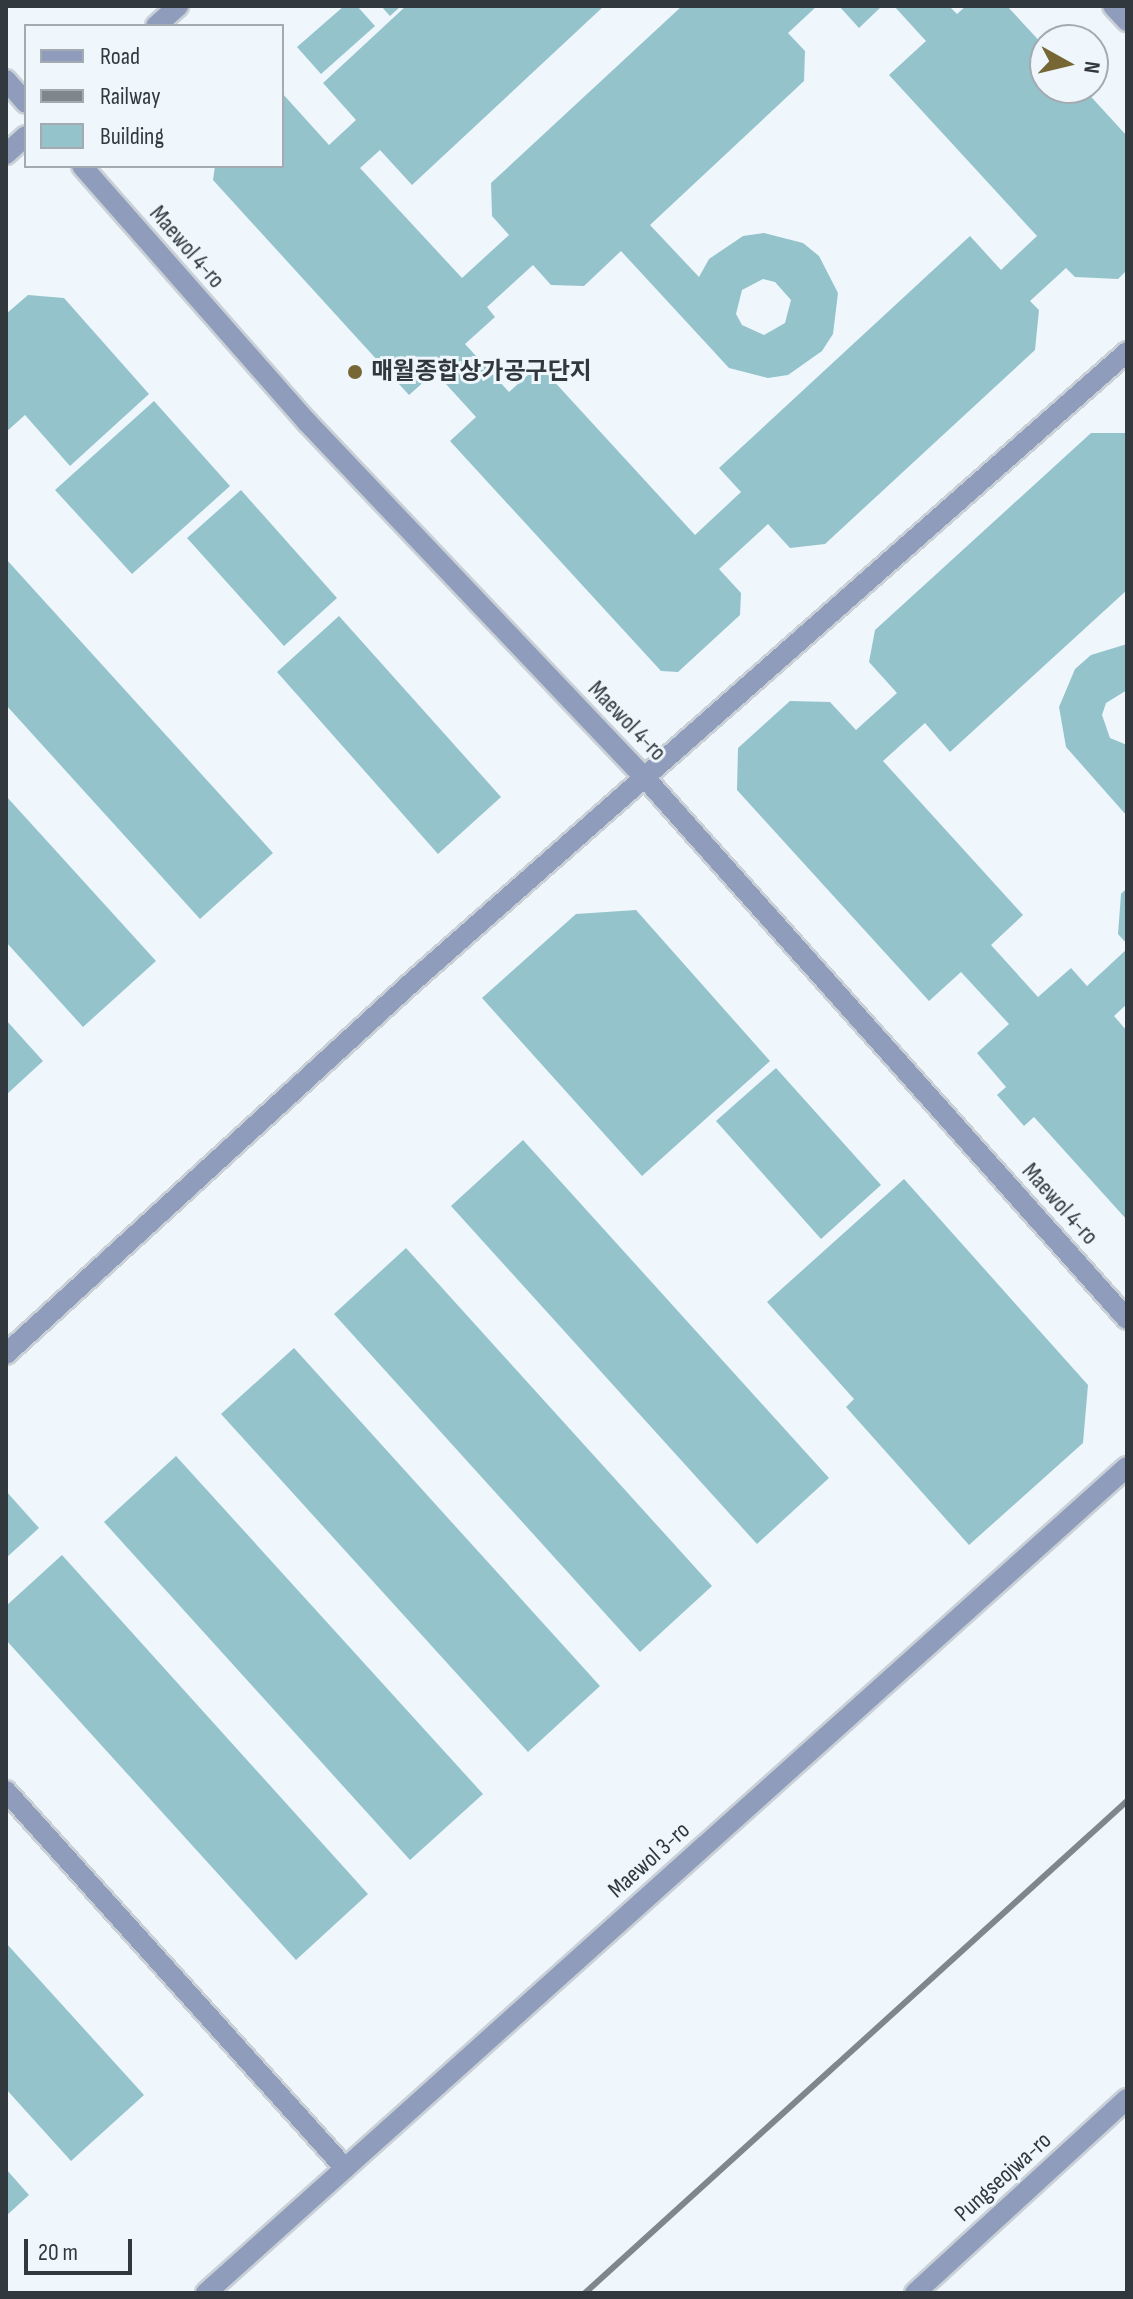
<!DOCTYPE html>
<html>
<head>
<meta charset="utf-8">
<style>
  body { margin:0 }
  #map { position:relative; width:1133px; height:2299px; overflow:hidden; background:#eff7fd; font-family:"Sofia Sans Condensed","Noto Sans KR",sans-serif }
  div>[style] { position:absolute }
  .building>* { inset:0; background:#94c3cc }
  .roads { filter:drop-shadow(2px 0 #c9d1d7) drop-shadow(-2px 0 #c9d1d7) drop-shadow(0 2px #c9d1d7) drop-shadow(0 -2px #c9d1d7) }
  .minor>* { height:20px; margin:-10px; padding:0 10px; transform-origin:10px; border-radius:10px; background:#8f9cbc }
  .rail>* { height:6px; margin:-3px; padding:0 3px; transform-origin:3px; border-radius:3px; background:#7f878d }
  .dots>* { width:22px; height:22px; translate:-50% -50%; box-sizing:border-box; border:4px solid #eff7fd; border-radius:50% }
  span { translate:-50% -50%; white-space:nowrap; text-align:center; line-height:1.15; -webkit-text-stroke:6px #eff7fd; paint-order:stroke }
  .street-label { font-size:24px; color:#31393e }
  .poi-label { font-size:24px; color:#31393e; font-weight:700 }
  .left { translate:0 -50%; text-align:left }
  .frame { position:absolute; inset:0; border:8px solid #31393e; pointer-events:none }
  .legend { position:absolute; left:24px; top:24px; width:260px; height:144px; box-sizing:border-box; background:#eff7fd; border:2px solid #a3abb1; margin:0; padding:10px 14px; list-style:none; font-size:24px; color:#31393e }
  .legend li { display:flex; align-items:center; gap:16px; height:40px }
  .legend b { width:40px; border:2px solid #a3abb1 }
  .north { position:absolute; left:1029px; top:24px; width:80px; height:80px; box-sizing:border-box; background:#eff7fd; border:2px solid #a3abb1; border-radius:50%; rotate:98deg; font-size:22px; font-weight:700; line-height:32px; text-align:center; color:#31393e }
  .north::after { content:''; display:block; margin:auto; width:28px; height:36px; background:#766734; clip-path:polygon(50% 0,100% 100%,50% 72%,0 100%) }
  .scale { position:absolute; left:24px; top:2239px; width:108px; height:36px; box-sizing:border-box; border:4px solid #31393e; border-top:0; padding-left:10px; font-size:24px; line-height:28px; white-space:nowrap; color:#31393e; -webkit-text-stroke:6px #eff7fd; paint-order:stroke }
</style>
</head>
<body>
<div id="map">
  <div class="building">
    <i style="clip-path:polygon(344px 6px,357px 6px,375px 26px,321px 74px,297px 47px)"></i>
    <i style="clip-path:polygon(381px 6px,401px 6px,390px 16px)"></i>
    <i style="clip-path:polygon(evenodd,406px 6px,604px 6px,412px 185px,380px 150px,360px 168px,462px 278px,509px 235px,492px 216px,491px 183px,682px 6px,817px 6px,788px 33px,805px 51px,804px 81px,650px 225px,699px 277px,709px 259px,743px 236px,764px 233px,803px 243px,819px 256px,838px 293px,833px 334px,822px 351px,788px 375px,768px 378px,729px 368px,621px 251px,584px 286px,551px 285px,533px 265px,487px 307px,495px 317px,465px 344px,509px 392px,539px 365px,695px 535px,741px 492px,719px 468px,970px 236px,1001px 270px,1037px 236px,889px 75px,926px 41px,894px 6px,949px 6px,957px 14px,966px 6px,1007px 6px,1045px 47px,1045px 88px,1083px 88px,1127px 136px,1127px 270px,1118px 279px,1075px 277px,1066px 268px,1030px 301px,1039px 310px,1035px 350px,825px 544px,790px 548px,768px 524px,719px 569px,741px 593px,740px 615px,678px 672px,661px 671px,450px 441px,476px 417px,435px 372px,409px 395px,213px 180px,215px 166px,282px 166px,282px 93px,329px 145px,356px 120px,323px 83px,406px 6px,763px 279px,775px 282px,791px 300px,785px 323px,764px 335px,742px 325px,736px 314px,742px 290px,763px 279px)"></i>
    <i style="clip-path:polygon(839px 6px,882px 6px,859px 28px)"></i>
    <i style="clip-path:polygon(28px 295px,64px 298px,149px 394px,70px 466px,25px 415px,6px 432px,6px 314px)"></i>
    <i style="clip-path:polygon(154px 401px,230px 486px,132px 574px,55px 490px)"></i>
    <i style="clip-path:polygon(1091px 433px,1127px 433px,1127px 590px,950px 752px,925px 723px,883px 761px,1023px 915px,991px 945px,1038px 997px,1071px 968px,1087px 986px,1127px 949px,1127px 1004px,1114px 1016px,1127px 1031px,1127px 1220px,1034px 1117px,1024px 1126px,997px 1095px,1006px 1087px,977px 1053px,1009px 1024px,961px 972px,929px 1001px,737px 790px,738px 748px,790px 701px,830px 702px,856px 730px,897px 693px,869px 662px,875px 630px)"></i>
    <i style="clip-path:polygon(241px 490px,337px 598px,284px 646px,187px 538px)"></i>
    <i style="clip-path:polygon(6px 559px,273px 853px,200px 919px,6px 705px)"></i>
    <i style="clip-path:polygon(339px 616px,501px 797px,438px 854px,277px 672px)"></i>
    <i style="clip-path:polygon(1127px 644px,1127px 690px,1106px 703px,1102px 715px,1110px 738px,1127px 745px,1127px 816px,1066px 747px,1059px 707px,1075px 669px,1091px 655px)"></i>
    <i style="clip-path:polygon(6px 796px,156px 961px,83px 1027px,6px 942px)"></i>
    <i style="clip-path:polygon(1127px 888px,1127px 944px,1118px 934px,1121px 894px)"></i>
    <i style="clip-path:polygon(636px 910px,770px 1061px,642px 1176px,482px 998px,576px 914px)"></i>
    <i style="clip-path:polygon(6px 1020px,43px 1061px,6px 1095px)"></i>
    <i style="clip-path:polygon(776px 1068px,881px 1185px,821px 1239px,716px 1121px)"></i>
    <i style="clip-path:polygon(523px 1140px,829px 1478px,757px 1544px,451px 1206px)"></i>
    <i style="clip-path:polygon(904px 1179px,1088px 1385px,1083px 1443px,969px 1545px,846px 1407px,854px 1399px,767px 1302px)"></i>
    <i style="clip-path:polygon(406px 1248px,712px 1586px,640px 1652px,334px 1314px)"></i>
    <i style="clip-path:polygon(294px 1348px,600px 1686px,528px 1752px,221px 1414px)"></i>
    <i style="clip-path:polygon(176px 1456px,483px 1794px,410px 1860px,104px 1522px)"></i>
    <i style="clip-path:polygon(6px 1491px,39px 1528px,6px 1558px)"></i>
    <i style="clip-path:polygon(62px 1555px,368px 1894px,296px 1960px,6px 1640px,6px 1606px)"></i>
    <i style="clip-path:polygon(6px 1943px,144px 2095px,71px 2161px,6px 2089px)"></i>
    <i style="clip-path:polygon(6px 2169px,29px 2195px,6px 2216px)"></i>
  </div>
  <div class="roads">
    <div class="minor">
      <i style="left:1113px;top:6px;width:21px;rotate:47deg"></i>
      <i style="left:156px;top:26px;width:30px;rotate:-42deg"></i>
      <i style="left:6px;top:80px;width:30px;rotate:49deg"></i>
      <i style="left:6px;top:154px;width:27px;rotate:-42deg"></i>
      <i style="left:82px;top:166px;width:341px;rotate:48.7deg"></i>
      <i style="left:307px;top:422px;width:492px;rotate:46.5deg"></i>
      <i style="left:646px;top:779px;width:723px;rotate:48.31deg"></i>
      <i style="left:6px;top:1354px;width:548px;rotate:-42.48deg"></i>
      <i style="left:410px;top:984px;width:956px;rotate:-41.39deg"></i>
      <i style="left:6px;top:1791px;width:506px;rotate:48.05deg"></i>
      <i style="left:206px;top:2293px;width:1237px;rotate:-41.89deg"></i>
      <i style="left:915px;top:2293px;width:287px;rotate:-42.5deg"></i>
    </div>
  </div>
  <div class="rail">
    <i style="left:585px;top:2293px;width:732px;rotate:-42.23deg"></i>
  </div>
  <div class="dots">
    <i style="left:355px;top:372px;background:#766734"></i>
  </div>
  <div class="street-label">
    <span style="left:187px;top:247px;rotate:49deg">Maewol 4-ro</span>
    <span style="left:627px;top:721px;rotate:46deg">Maewol 4-ro</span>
    <span style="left:1060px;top:1204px;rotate:48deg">Maewol 4-ro</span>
    <span style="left:649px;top:1860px;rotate:-42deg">Maewol 3-ro</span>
    <span style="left:1003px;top:2177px;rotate:-42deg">Pungseojwa-ro</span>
  </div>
  <div class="poi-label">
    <span class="left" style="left:371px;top:372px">매월종합상가공구단지</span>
  </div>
  <div class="frame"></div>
  <ul class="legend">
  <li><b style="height:10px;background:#8f9cbc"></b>Road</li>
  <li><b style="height:10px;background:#7f878d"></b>Railway</li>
  <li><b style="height:22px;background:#94c3cc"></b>Building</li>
  </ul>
  <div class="north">N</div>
  <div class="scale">20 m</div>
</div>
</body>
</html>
